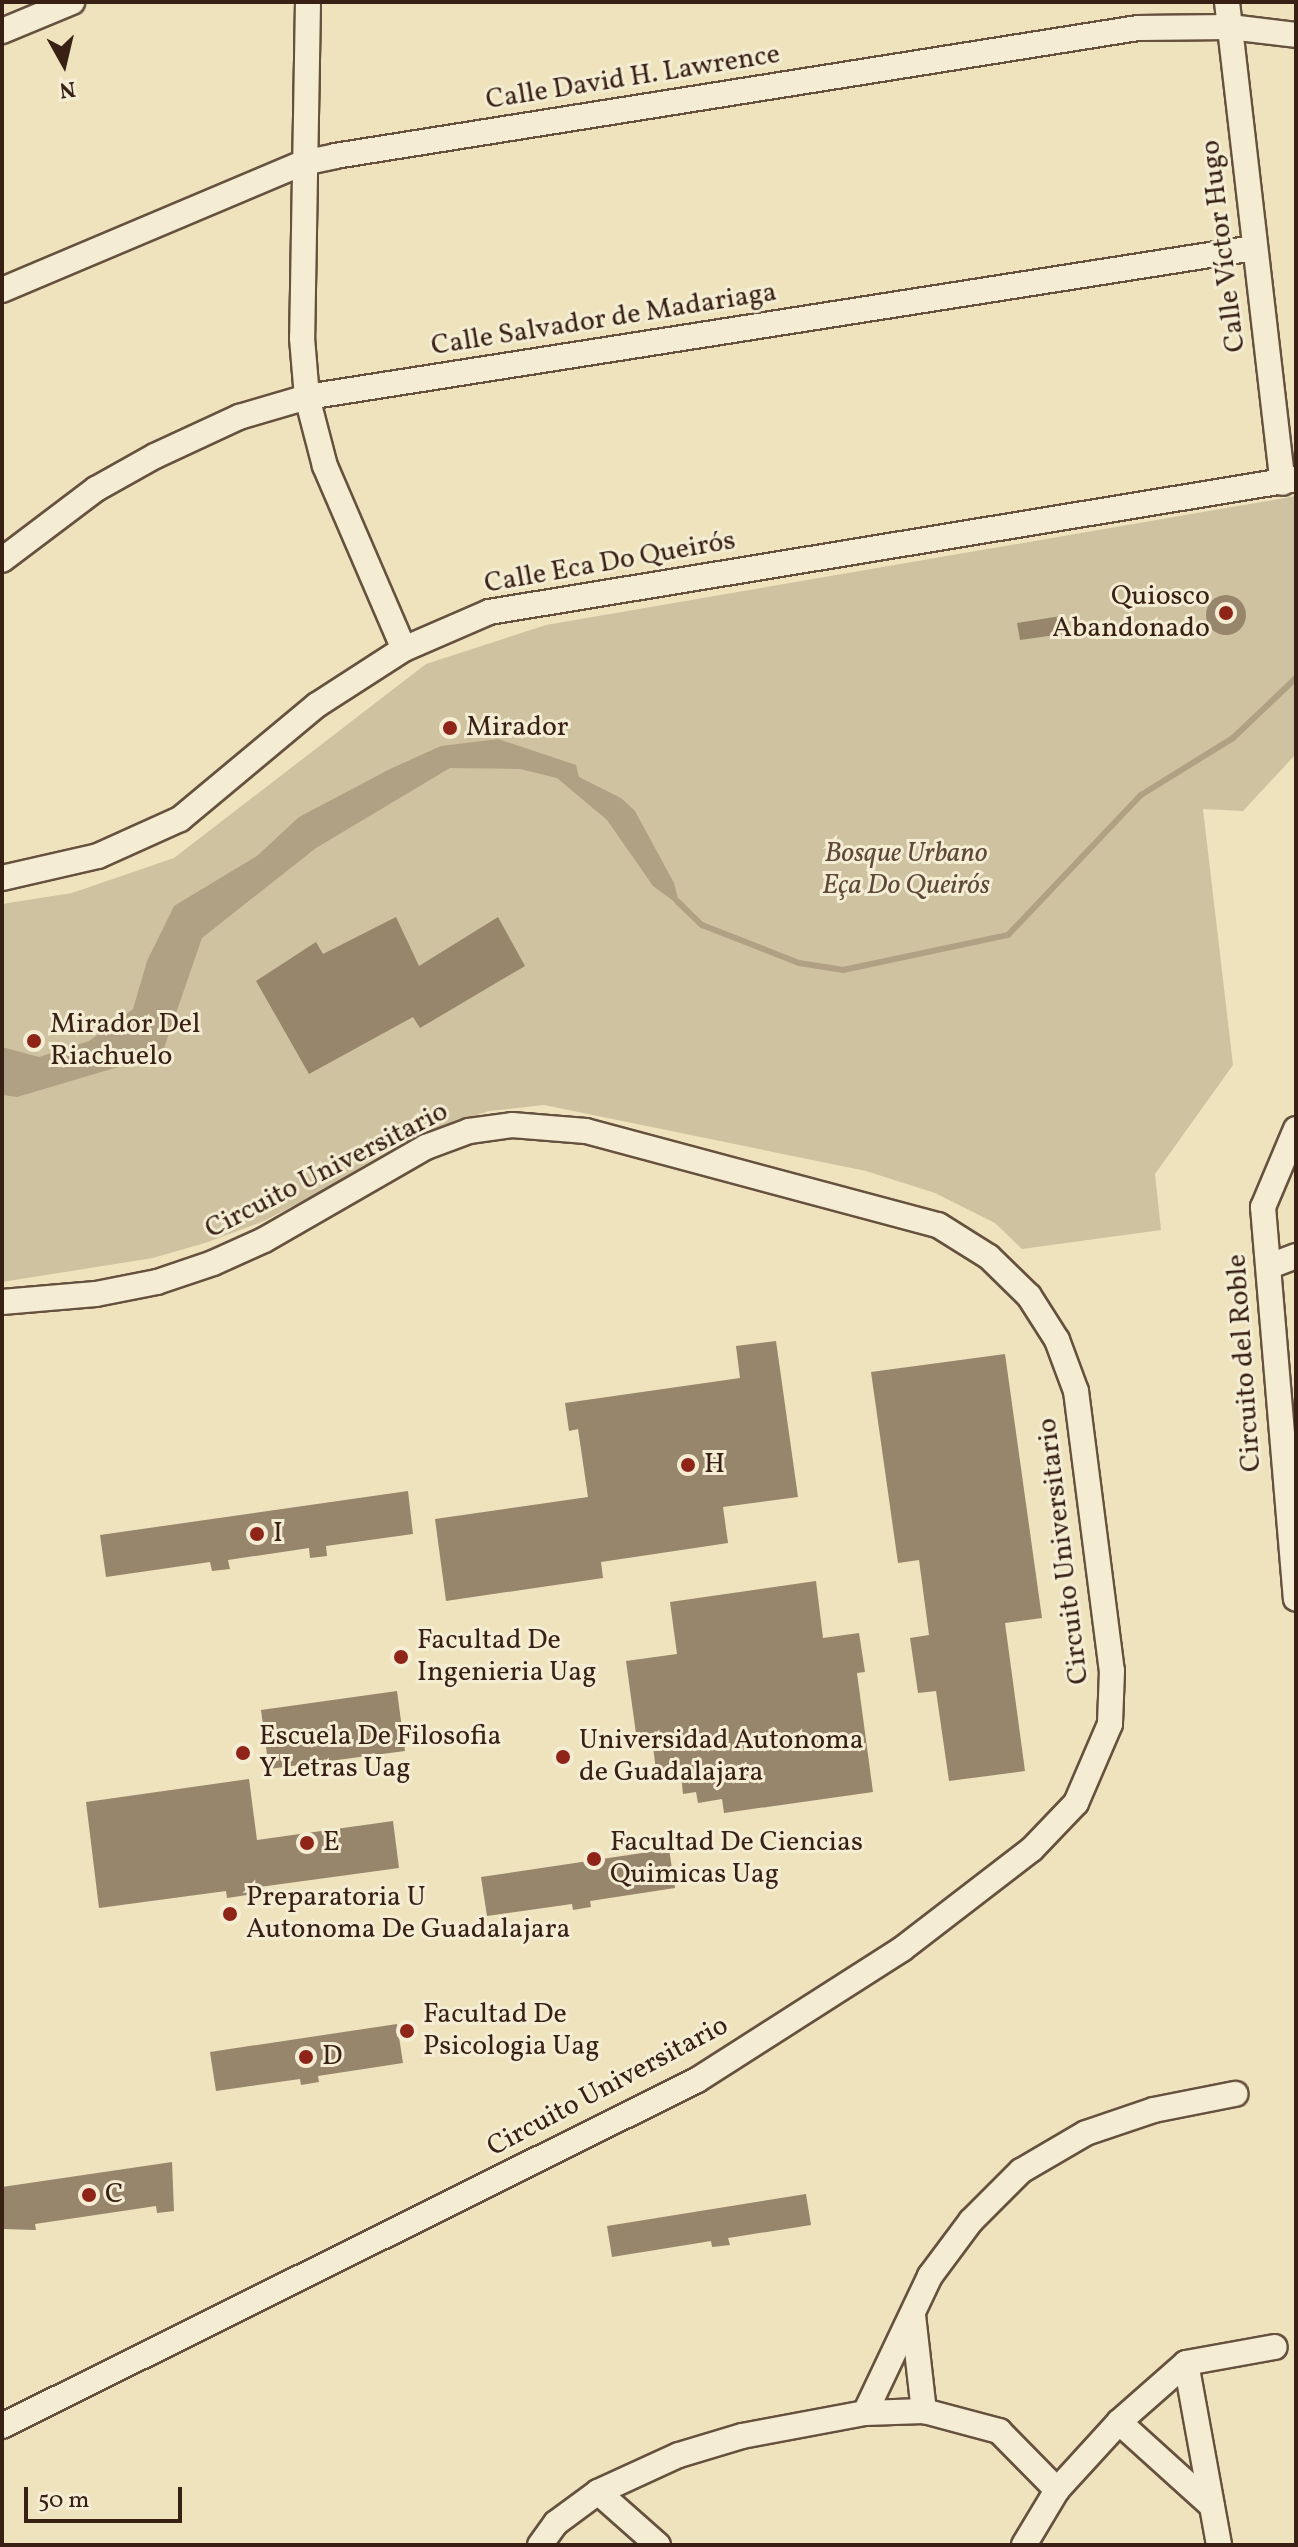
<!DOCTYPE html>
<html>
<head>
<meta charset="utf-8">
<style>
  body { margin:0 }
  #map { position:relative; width:1298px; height:2547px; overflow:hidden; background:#eee3bd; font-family:Vollkorn,serif }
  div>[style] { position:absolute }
  .green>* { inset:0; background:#cfc2a0 }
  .water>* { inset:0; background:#b0a184 }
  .stream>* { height:6px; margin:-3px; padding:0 3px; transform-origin:3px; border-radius:3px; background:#b0a184 }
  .building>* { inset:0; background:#97856c }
  .round { border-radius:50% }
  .roads { filter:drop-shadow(2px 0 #66513f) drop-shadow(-2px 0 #66513f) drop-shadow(0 2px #66513f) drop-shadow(0 -2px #66513f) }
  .minor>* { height:24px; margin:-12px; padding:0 12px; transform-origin:12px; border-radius:12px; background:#f4edd4 }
  .dots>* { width:22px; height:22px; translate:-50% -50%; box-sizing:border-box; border:4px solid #f4edd4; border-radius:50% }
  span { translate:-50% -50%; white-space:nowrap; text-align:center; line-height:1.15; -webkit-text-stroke:6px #f4edd4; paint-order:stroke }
  .street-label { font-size:28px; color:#382015 }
  .poi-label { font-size:28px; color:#382015 }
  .right { translate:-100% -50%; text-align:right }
  .left { translate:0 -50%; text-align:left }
  .park-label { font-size:28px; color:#5e4838; font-style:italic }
  .frame { position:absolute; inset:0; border:4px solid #382015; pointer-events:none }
  .north { position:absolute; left:24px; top:24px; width:80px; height:80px; -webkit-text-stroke:6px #f4edd4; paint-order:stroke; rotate:172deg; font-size:22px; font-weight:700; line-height:32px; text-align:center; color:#382015 }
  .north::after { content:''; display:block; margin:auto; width:28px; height:36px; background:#382015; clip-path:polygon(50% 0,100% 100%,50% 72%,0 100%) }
  .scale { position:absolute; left:24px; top:2487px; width:158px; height:36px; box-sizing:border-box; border:4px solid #382015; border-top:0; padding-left:10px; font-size:24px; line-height:28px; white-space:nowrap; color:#382015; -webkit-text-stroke:6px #f4edd4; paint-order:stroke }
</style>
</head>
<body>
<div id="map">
  <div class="green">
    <i style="clip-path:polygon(1296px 496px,1296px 754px,1243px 811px,1203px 809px,1233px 1065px,1155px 1174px,1161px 1230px,1022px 1249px,995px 1223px,935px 1193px,866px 1171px,544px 1105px,489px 1111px,410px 1136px,331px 1186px,264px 1221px,208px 1242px,153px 1258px,2px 1282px,2px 904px,72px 893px,174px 858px,426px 664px,546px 625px)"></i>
  </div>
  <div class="water">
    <i style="clip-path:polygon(498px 739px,576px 765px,579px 777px,621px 798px,635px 811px,674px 883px,680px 906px,653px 886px,607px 820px,557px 778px,520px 769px,450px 768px,316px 848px,202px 938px,162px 1054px,17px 1097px,2px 1095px,2px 1047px,39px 1057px,89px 1041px,133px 1009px,147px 961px,174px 906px,257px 856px,299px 817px,390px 769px,441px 746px)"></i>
  </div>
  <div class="stream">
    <i style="left:677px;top:901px;width:35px;rotate:44deg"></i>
    <i style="left:702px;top:925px;width:104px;rotate:21.4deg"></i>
    <i style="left:799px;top:963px;width:45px;rotate:9deg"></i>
    <i style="left:843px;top:970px;width:169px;rotate:-12deg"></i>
    <i style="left:1008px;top:935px;width:193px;rotate:-46.5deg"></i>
    <i style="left:1141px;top:795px;width:108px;rotate:-31.8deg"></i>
    <i style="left:1233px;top:738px;width:87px;rotate:-43.6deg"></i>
  </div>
  <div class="building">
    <i class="round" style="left:1206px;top:595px;width:40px;height:40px"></i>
    <i style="clip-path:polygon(1061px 616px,1063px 634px,1020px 640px,1017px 623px)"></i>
    <i style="clip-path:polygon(396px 917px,419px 966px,498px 917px,525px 966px,420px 1028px,413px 1017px,309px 1074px,256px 981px,316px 942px,323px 954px)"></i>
    <i style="clip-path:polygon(776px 1341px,798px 1497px,723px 1507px,728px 1543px,601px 1562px,603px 1578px,446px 1601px,435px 1519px,588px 1497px,578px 1429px,569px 1431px,565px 1403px,740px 1378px,736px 1346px)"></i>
    <i style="clip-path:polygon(1005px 1354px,1042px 1618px,1005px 1623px,1025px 1771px,949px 1781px,936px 1691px,918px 1693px,910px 1638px,929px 1635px,919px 1560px,898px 1563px,871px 1372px)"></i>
    <i style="clip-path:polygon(408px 1491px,413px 1534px,326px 1546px,327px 1556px,310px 1558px,309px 1548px,228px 1560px,230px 1569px,212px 1571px,210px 1562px,106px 1577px,100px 1535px)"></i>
    <i style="clip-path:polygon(816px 1581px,823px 1638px,859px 1633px,865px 1672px,857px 1673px,873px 1792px,724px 1813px,722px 1799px,698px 1803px,696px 1792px,683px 1794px,681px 1775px,657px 1778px,652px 1739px,637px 1741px,626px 1661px,677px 1654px,670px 1602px)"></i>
    <i style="clip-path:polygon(397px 1691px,405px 1751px,269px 1769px,261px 1710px)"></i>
    <i style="clip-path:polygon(249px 1779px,257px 1840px,393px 1821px,399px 1868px,253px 1888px,254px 1894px,227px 1898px,226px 1891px,99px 1908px,86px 1802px)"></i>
    <i style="clip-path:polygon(669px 1849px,675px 1888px,590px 1901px,591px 1907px,573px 1910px,572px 1904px,487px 1916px,481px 1877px)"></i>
    <i style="clip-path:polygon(397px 2024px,403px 2063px,318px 2076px,319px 2082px,301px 2085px,300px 2079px,216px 2091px,210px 2052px)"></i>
    <i style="clip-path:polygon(172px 2162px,174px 2211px,157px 2213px,156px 2206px,35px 2224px,36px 2230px,2px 2229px,2px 2187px)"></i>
    <i style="clip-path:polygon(806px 2194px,811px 2225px,728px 2238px,730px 2245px,712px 2247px,711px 2241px,612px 2257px,607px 2226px)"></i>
  </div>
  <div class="roads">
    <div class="minor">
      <i style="left:308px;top:2px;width:336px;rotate:91deg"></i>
      <i style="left:302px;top:338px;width:59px;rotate:85.2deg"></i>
      <i style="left:307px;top:397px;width:71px;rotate:75.4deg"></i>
      <i style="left:325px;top:466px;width:199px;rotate:66.7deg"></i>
      <i style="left:1227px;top:2px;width:484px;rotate:83.4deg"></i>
      <i style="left:2px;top:31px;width:76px;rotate:-22.5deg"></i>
      <i style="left:2px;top:290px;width:327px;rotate:-22.9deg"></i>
      <i style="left:303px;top:163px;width:33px;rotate:-12deg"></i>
      <i style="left:335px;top:156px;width:813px;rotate:-9.06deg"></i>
      <i style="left:1138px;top:28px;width:92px;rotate:-0.6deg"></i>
      <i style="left:1230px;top:27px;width:66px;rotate:6.9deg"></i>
      <i style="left:2px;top:560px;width:118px;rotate:-37.1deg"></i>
      <i style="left:96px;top:489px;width:68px;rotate:-29.2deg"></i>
      <i style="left:155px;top:456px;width:93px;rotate:-24.9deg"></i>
      <i style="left:239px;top:417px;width:71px;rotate:-16.4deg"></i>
      <i style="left:307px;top:397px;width:959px;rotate:-8.94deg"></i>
      <i style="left:2px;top:878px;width:98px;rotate:-12.9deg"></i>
      <i style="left:98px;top:856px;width:90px;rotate:-24.3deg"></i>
      <i style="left:180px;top:819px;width:178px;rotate:-39.8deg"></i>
      <i style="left:317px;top:705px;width:103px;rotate:-32.8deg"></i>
      <i style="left:404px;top:649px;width:93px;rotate:-23.5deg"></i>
      <i style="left:489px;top:612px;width:818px;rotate:-9.36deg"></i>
      <i style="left:1296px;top:1129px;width:85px;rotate:112.9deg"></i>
      <i style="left:1263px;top:1207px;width:393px;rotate:85.2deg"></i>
      <i style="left:1270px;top:1266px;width:28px;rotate:-21deg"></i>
      <i style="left:2px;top:1302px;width:94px;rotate:-4.9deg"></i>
      <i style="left:96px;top:1294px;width:62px;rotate:-11.1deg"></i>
      <i style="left:157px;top:1282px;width:59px;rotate:-18.7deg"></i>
      <i style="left:213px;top:1263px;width:56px;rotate:-24.3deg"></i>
      <i style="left:264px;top:1240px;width:187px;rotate:-29.9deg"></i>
      <i style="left:426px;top:1147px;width:46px;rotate:-20.4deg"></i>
      <i style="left:469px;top:1131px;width:43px;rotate:-7.9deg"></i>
      <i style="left:512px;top:1125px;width:74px;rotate:4.6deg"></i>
      <i style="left:586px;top:1131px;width:364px;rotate:15deg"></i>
      <i style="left:938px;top:1225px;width:60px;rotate:32.1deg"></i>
      <i style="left:989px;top:1257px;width:56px;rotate:44.3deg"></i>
      <i style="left:1029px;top:1296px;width:52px;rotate:57.5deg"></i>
      <i style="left:1057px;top:1340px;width:54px;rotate:69.6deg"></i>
      <i style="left:1076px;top:1391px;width:282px;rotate:82.7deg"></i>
      <i style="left:1112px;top:1671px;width:53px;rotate:92.2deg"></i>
      <i style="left:1110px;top:1724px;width:86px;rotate:113.3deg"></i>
      <i style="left:1076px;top:1803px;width:64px;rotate:133.7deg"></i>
      <i style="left:1032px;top:1849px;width:164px;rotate:142.4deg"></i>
      <i style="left:902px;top:1949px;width:243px;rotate:147.4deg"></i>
      <i style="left:697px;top:2080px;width:776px;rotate:153.53deg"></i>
      <i style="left:913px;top:2315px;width:97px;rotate:83.5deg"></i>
      <i style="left:1186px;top:2363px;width:185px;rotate:79.7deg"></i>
      <i style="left:865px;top:2413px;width:152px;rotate:-64.6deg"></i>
      <i style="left:930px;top:2276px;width:69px;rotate:-53.3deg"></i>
      <i style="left:971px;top:2221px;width:71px;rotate:-45deg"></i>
      <i style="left:1021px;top:2171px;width:75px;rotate:-30.3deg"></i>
      <i style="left:1086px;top:2133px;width:72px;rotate:-18.7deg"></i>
      <i style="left:1154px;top:2110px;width:83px;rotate:-11.2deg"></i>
      <i style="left:1119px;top:2422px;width:125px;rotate:42.1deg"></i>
      <i style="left:598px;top:2492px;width:80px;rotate:41.5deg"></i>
      <i style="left:540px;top:2545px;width:27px;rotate:-54deg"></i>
      <i style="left:556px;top:2523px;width:52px;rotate:-36.4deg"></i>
      <i style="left:598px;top:2492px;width:89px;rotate:-24.6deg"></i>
      <i style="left:679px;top:2455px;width:66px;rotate:-16.8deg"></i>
      <i style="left:742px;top:2436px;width:125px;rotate:-10.6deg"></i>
      <i style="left:865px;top:2413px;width:59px;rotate:-1.9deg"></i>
      <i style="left:924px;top:2411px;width:78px;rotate:14.9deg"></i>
      <i style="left:999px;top:2431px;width:83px;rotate:45.5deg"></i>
      <i style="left:1024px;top:2545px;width:64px;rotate:-59deg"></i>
      <i style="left:1057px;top:2490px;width:92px;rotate:-47.6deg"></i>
      <i style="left:1119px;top:2422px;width:89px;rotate:-41.4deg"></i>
      <i style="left:1186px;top:2363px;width:90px;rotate:-10.2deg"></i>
    </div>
  </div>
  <div class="dots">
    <i style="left:1226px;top:613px;background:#8f2418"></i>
    <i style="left:450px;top:728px;background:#8f2418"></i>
    <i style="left:34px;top:1041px;background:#8f2418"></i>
    <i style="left:688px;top:1465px;background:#8f2418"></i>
    <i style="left:257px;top:1534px;background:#8f2418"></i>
    <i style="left:401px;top:1657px;background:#8f2418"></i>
    <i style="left:243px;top:1753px;background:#8f2418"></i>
    <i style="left:563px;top:1757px;background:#8f2418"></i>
    <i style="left:307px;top:1843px;background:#8f2418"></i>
    <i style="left:594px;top:1859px;background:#8f2418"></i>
    <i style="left:230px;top:1914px;background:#8f2418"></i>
    <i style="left:407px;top:2031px;background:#8f2418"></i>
    <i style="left:306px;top:2057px;background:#8f2418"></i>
    <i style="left:89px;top:2195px;background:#8f2418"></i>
  </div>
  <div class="street-label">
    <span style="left:633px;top:78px;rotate:-9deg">Calle David H. Lawrence</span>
    <span style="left:1224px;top:246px;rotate:-97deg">Calle Víctor Hugo</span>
    <span style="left:604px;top:320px;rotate:-9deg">Calle Salvador de Madariaga</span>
    <span style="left:610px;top:563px;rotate:-10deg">Calle Eca Do Queirós</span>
    <span style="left:327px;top:1171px;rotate:-27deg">Circuito Universitario</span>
    <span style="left:1245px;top:1363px;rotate:-94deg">Circuito del Roble</span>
    <span style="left:1064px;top:1551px;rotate:-97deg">Circuito Universitario</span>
    <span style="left:608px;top:2087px;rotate:-28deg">Circuito Universitario</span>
  </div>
  <div class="poi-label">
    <span class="right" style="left:1210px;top:613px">Quiosco<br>Abandonado</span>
    <span class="left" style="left:466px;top:728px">Mirador</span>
    <span class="left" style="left:50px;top:1041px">Mirador Del<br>Riachuelo</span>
    <span class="left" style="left:704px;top:1465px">H</span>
    <span class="left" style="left:273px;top:1534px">I</span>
    <span class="left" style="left:417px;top:1657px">Facultad De<br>Ingenieria Uag</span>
    <span class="left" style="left:259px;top:1753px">Escuela De Filosofia<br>Y Letras Uag</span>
    <span class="left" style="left:579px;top:1757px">Universidad Autonoma<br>de Guadalajara</span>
    <span class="left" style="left:323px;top:1843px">E</span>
    <span class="left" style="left:610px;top:1859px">Facultad De Ciencias<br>Quimicas Uag</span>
    <span class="left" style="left:246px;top:1914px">Preparatoria U<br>Autonoma De Guadalajara</span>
    <span class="left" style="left:423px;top:2031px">Facultad De<br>Psicologia Uag</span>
    <span class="left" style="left:322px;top:2057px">D</span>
    <span class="left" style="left:105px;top:2195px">C</span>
  </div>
  <div class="park-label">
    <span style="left:906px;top:870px">Bosque Urbano<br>Eça Do Queirós</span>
  </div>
  <div class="frame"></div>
  <div class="north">N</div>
  <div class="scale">50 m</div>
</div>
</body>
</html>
